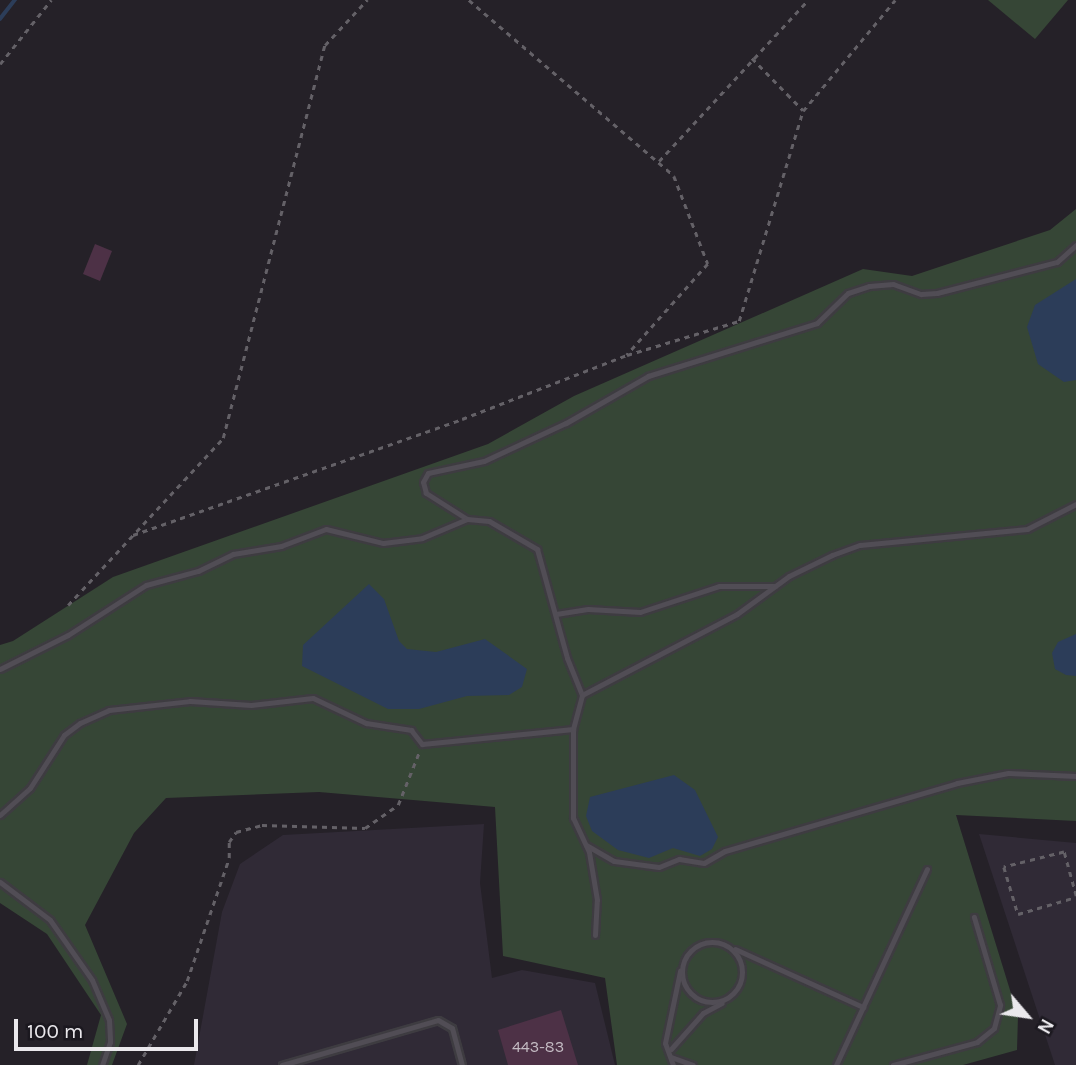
<!DOCTYPE html>
<html>
<head>
<meta charset="utf-8">
<style>
  body { margin:0 }
  #map { position:relative; width:1076px; height:1065px; overflow:hidden; background:#252128; font-family:Karla,sans-serif }
  div>[style] { position:absolute }
  .built>* { inset:0; background:#302a36 }
  .green>* { inset:0; background:#364636 }
  .water>* { inset:0; background:#2c3d59 }
  .stream>* { height:3.5px; margin:-1.75px; padding:0 1.75px; transform-origin:1.75px; border-radius:1.75px; background:#2c3d59 }
  .building>* { inset:0; background:#4d3146 }
  .path>* { height:2.5px; margin-top:-1.25px; transform-origin:0; background:repeating-linear-gradient(90deg,#646167 0 5px,transparent 0 10px) }
  .roads { filter:drop-shadow(2px 0 #3e3c41) drop-shadow(-2px 0 #3e3c41) drop-shadow(0 2px #3e3c41) drop-shadow(0 -2px #3e3c41) }
  .service>* { height:5px; margin:-2.5px; padding:0 2.5px; transform-origin:2.5px; border-radius:2.5px; background:#514d55 }
  .service>.ring { margin:-2.5px; padding:0; box-sizing:content-box; background:none; border:5px solid #514d55; border-radius:50% }
  span { translate:-50% -50%; white-space:nowrap; text-align:center; line-height:1.15; -webkit-text-stroke:5px #1b181f; paint-order:stroke }
  .number-label { font-size:16px; color:#c3bac2 }
  .number-label span { -webkit-text-stroke-width:0 }
  .north { position:absolute; left:992px; top:981px; width:70px; height:70px; -webkit-text-stroke:5px #1b181f; paint-order:stroke; rotate:119deg; font-size:19px; font-weight:700; line-height:28px; text-align:center; color:#eae8ec }
  .north::after { content:''; display:block; margin:auto; width:24px; height:32px; background:#eae8ec; clip-path:polygon(50% 0,100% 100%,50% 72%,0 100%) }
  .scale { position:absolute; left:14px; top:1019px; width:184px; height:32px; box-sizing:border-box; border:4px solid #eae8ec; border-top:0; padding-left:9px; font-size:21px; line-height:24px; white-space:nowrap; color:#eae8ec; -webkit-text-stroke:5px #1b181f; paint-order:stroke }
</style>
</head>
<body>
<div id="map">
  <div class="built">
    <i style="clip-path:polygon(484px 824px,480px 883px,492px 978px,522px 970px,595px 983px,615px 1065px,194px 1065px,222px 912px,240px 864px,283px 835px)"></i>
    <i style="clip-path:polygon(979px 834px,1076px 843px,1076px 1065px,1055px 1065px)"></i>
  </div>
  <div class="green">
    <i style="clip-path:polygon(988px 0,1068px 0,1035px 39px)"></i>
    <i style="clip-path:polygon(1076px 209px,1076px 821px,956px 815px,1018px 1016px,1017px 1050px,963px 1065px,617px 1065px,605px 978px,503px 956px,495px 807px,319px 792px,166px 798px,134px 833px,85px 925px,127px 1024px,112px 1065px,87px 1065px,101px 1015px,47px 934px,0 903px,0 645px,13px 641px,113px 577px,488px 444px,574px 396px,863px 269px,912px 276px,1050px 230px)"></i>
  </div>
  <div class="water">
    <i style="clip-path:polygon(1076px 279px,1076px 380px,1064px 382px,1038px 364px,1027px 327px,1035px 305px)"></i>
    <i style="clip-path:polygon(369px 584px,384px 599px,399px 641px,407px 649px,436px 652px,485px 639px,527px 669px,522px 687px,509px 695px,467px 696px,419px 709px,388px 709px,302px 666px,303px 645px)"></i>
    <i style="clip-path:polygon(1076px 634px,1076px 676px,1066px 675px,1055px 669px,1052px 653px,1058px 642px)"></i>
    <i style="clip-path:polygon(674px 775px,695px 790px,718px 837px,712px 849px,700px 856px,673px 848px,649px 858px,618px 850px,592px 831px,586px 816px,590px 797px)"></i>
  </div>
  <div class="stream">
    <i style="left:0;top:19px;width:24px;rotate:-52deg"></i>
  </div>
  <div class="building">
    <i style="clip-path:polygon(95px 244px,112px 251px,100px 281px,83px 274px)"></i>
    <i style="clip-path:polygon(561px 1010px,578px 1065px,508px 1065px,498px 1030px)"></i>
  </div>
  <div class="path">
    <i style="left:469px;top:0;width:270px;rotate:40.6deg"></i>
    <i style="left:674px;top:176px;width:94px;rotate:68.9deg"></i>
    <i style="left:708px;top:264px;width:122px;rotate:131.7deg"></i>
    <i style="left:752px;top:58px;width:73px;rotate:45.6deg"></i>
    <i style="left:0;top:64px;width:82px;rotate:-51.4deg"></i>
    <i style="left:659px;top:161px;width:219px;rotate:-47.2deg"></i>
    <i style="left:133px;top:535px;width:349px;rotate:-19.4deg"></i>
    <i style="left:462px;top:419px;width:177px;rotate:-21.2deg"></i>
    <i style="left:627px;top:355px;width:117px;rotate:-16.9deg"></i>
    <i style="left:739px;top:321px;width:220px;rotate:-73.1deg"></i>
    <i style="left:803px;top:111px;width:144px;rotate:-50.3deg"></i>
    <i style="left:68px;top:605px;width:228px;rotate:-47.1deg"></i>
    <i style="left:223px;top:438px;width:406px;rotate:-75.5deg"></i>
    <i style="left:325px;top:45px;width:62px;rotate:-47deg"></i>
    <i style="left:1076px;top:896px;width:46px;rotate:-105.3deg"></i>
    <i style="left:1064px;top:852px;width:62px;rotate:166deg"></i>
    <i style="left:1004px;top:867px;width:49px;rotate:73.4deg"></i>
    <i style="left:1018px;top:914px;width:60px;rotate:-16.3deg"></i>
    <i style="left:138px;top:1065px;width:97px;rotate:-59.7deg"></i>
    <i style="left:187px;top:981px;width:130px;rotate:-71.1deg"></i>
    <i style="left:229px;top:858px;width:16px;rotate:-90deg"></i>
    <i style="left:229px;top:842px;width:12px;rotate:-55deg"></i>
    <i style="left:236px;top:832px;width:27px;rotate:-15deg"></i>
    <i style="left:262px;top:825px;width:103px;rotate:1.7deg"></i>
    <i style="left:365px;top:828px;width:40px;rotate:-34.9deg"></i>
    <i style="left:398px;top:805px;width:59px;rotate:-68.2deg"></i>
  </div>
  <div class="roads">
    <div class="service">
      <i style="left:467px;top:519px;width:49px;rotate:-147.6deg"></i>
      <i style="left:426px;top:493px;width:11px;rotate:-105deg"></i>
      <i style="left:423px;top:482px;width:10px;rotate:-61deg"></i>
      <i style="left:428px;top:473px;width:57px;rotate:-12.1deg"></i>
      <i style="left:484px;top:461px;width:90px;rotate:-24.9deg"></i>
      <i style="left:566px;top:423px;width:95px;rotate:-29.8deg"></i>
      <i style="left:648px;top:376px;width:177px;rotate:-17.4deg"></i>
      <i style="left:817px;top:323px;width:43px;rotate:-44.1deg"></i>
      <i style="left:848px;top:293px;width:22px;rotate:-18deg"></i>
      <i style="left:869px;top:286px;width:24px;rotate:-5deg"></i>
      <i style="left:893px;top:284px;width:30px;rotate:20deg"></i>
      <i style="left:921px;top:294px;width:16px;rotate:-4deg"></i>
      <i style="left:937px;top:293px;width:124px;rotate:-14.5deg"></i>
      <i style="left:1057px;top:262px;width:25px;rotate:-42deg"></i>
      <i style="left:556px;top:614px;width:32px;rotate:-9deg"></i>
      <i style="left:588px;top:609px;width:52px;rotate:3.3deg"></i>
      <i style="left:640px;top:612px;width:83px;rotate:-18.2deg"></i>
      <i style="left:719px;top:586px;width:56px"></i>
      <i style="left:0;top:669px;width:76px;rotate:-26.6deg"></i>
      <i style="left:68px;top:635px;width:93px;rotate:-32.7deg"></i>
      <i style="left:146px;top:585px;width:54px;rotate:-15.1deg"></i>
      <i style="left:198px;top:571px;width:39px;rotate:-26deg"></i>
      <i style="left:233px;top:554px;width:49px;rotate:-9.5deg"></i>
      <i style="left:281px;top:546px;width:48px;rotate:-20.7deg"></i>
      <i style="left:326px;top:529px;width:59px;rotate:13.8deg"></i>
      <i style="left:383px;top:543px;width:39px;rotate:-7deg"></i>
      <i style="left:422px;top:538px;width:49px;rotate:-22.9deg"></i>
      <i style="left:467px;top:519px;width:22px;rotate:5deg"></i>
      <i style="left:489px;top:521px;width:56px;rotate:30.3deg"></i>
      <i style="left:537px;top:549px;width:113px;rotate:74.6deg"></i>
      <i style="left:567px;top:658px;width:40px;rotate:68deg"></i>
      <i style="left:0;top:815px;width:40px;rotate:-42deg"></i>
      <i style="left:30px;top:788px;width:63px;rotate:-57.3deg"></i>
      <i style="left:64px;top:735px;width:20px;rotate:-37deg"></i>
      <i style="left:80px;top:723px;width:32px;rotate:-24deg"></i>
      <i style="left:109px;top:710px;width:81px;rotate:-6.3deg"></i>
      <i style="left:190px;top:701px;width:61px;rotate:3.8deg"></i>
      <i style="left:251px;top:705px;width:62px;rotate:-6.4deg"></i>
      <i style="left:313px;top:698px;width:59px;rotate:25.3deg"></i>
      <i style="left:366px;top:723px;width:46px;rotate:8.8deg"></i>
      <i style="left:411px;top:730px;width:18px;rotate:52deg"></i>
      <i style="left:422px;top:744px;width:152px;rotate:-5.7deg"></i>
      <i style="left:586px;top:845px;width:32px;rotate:30deg"></i>
      <i style="left:614px;top:861px;width:45px;rotate:7.6deg"></i>
      <i style="left:659px;top:867px;width:22px;rotate:-22deg"></i>
      <i style="left:679px;top:859px;width:25px;rotate:9deg"></i>
      <i style="left:704px;top:863px;width:24px;rotate:-30deg"></i>
      <i style="left:725px;top:851px;width:242px;rotate:-16.3deg"></i>
      <i style="left:957px;top:783px;width:52px;rotate:-11.1deg"></i>
      <i style="left:1008px;top:773px;width:68px;rotate:2.5deg"></i>
      <i style="left:0;top:882px;width:63px;rotate:37.2deg"></i>
      <i style="left:50px;top:920px;width:73px;rotate:55deg"></i>
      <i style="left:92px;top:980px;width:43px;rotate:67deg"></i>
      <i style="left:109px;top:1020px;width:22px;rotate:87deg"></i>
      <i style="left:110px;top:1042px;width:24px;rotate:109deg"></i>
      <i style="left:595px;top:935px;width:35px;rotate:-87deg"></i>
      <i style="left:597px;top:900px;width:49px;rotate:-99.5deg"></i>
      <i style="left:589px;top:852px;width:38px;rotate:-115deg"></i>
      <i style="left:573px;top:818px;width:89px;rotate:-90deg"></i>
      <i style="left:573px;top:729px;width:35px;rotate:-75deg"></i>
      <i style="left:582px;top:695px;width:175px;rotate:-27.6deg"></i>
      <i style="left:737px;top:614px;width:64px;rotate:-36.2deg"></i>
      <i style="left:789px;top:576px;width:48px;rotate:-26deg"></i>
      <i style="left:832px;top:555px;width:30px;rotate:-20deg"></i>
      <i style="left:860px;top:545px;width:168px;rotate:-5.5deg"></i>
      <i style="left:1027px;top:529px;width:55px;rotate:-27deg"></i>
      <i class="ring" style="left:682px;top:942px;width:55px;height:55px"></i>
      <i style="left:735px;top:949px;width:141px;rotate:24.4deg"></i>
      <i style="left:671px;top:1049px;width:48px;rotate:-48.4deg"></i>
      <i style="left:703px;top:1013px;width:21px;rotate:-28deg"></i>
      <i style="left:671px;top:1057px;width:23px;rotate:20deg"></i>
      <i style="left:282px;top:1065px;width:162px;rotate:-16.1deg"></i>
      <i style="left:438px;top:1020px;width:16px;rotate:30deg"></i>
      <i style="left:452px;top:1028px;width:38px;rotate:75deg"></i>
      <i style="left:673px;top:1065px;width:23px;rotate:-110deg"></i>
      <i style="left:665px;top:1043px;width:74px;rotate:-78.2deg"></i>
      <i style="left:836px;top:1065px;width:216px;rotate:-65.1deg"></i>
      <i style="left:893px;top:1065px;width:87px;rotate:-15.3deg"></i>
      <i style="left:977px;top:1042px;width:22px;rotate:-39deg"></i>
      <i style="left:994px;top:1028px;width:24px;rotate:-75deg"></i>
      <i style="left:1000px;top:1005px;width:92px;rotate:-106.5deg"></i>
    </div>
  </div>
  <div class="number-label">
    <span style="left:538px;top:1047px">443-83</span>
  </div>
  <div class="north">N</div>
  <div class="scale">100 m</div>
</div>
</body>
</html>
